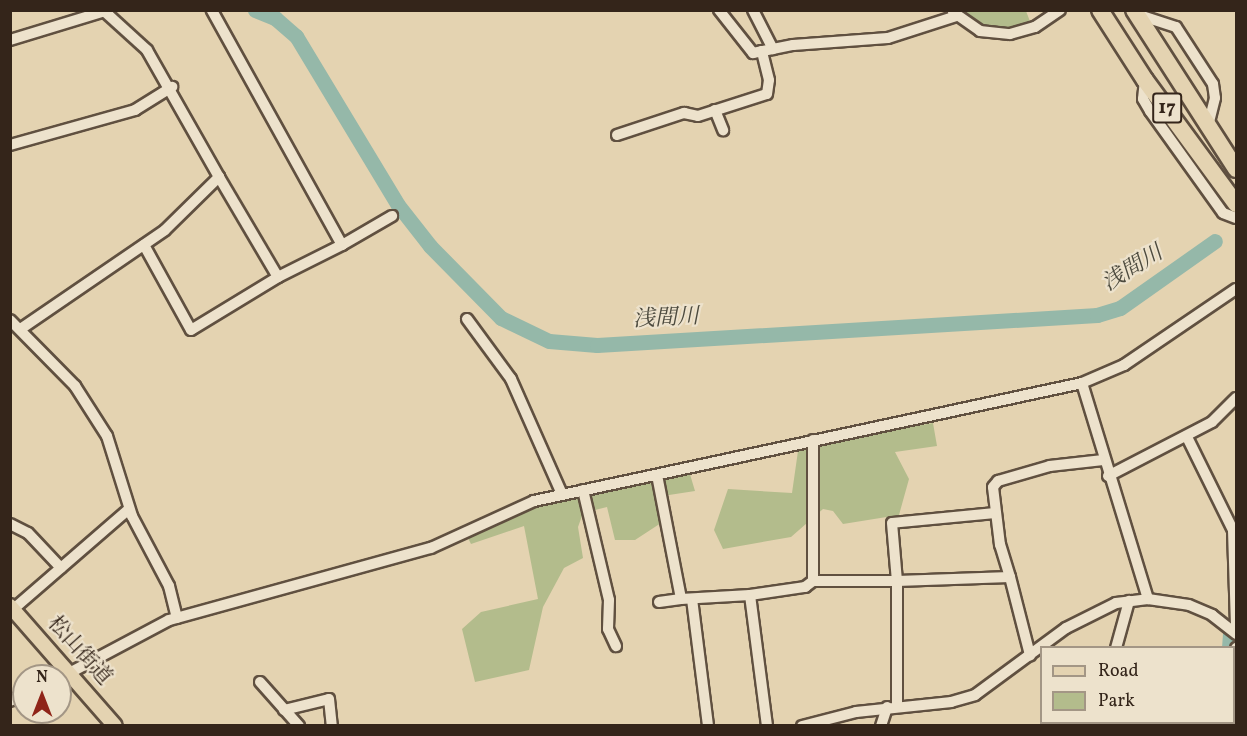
<!DOCTYPE html>
<html>
<head>
<meta charset="utf-8">
<style>
  body { margin:0 }
  #map { position:relative; width:1247px; height:736px; overflow:hidden; background:#e4d3b1; font-family:Vollkorn,"Noto Serif JP",serif }
  div>[style] { position:absolute }
  .green>* { inset:0; background:#b3bc8c }
  .river>* { height:15px; margin:-7.5px; padding:0 7.5px; transform-origin:7.5px; border-radius:7.5px; background:#95b8a9 }
  .roads { filter:drop-shadow(2px 0 #605040) drop-shadow(-2px 0 #605040) drop-shadow(0 2px #605040) drop-shadow(0 -2px #605040) }
  .minor>* { height:10px; margin:-5px; padding:0 5px; transform-origin:5px; border-radius:5px; background:#ede2cc }
  .major>* { height:14px; margin:-7px; padding:0 7px; transform-origin:7px; border-radius:7px; background:#e4d3b1 }
  .highway>* { height:16px; margin:-8px; padding:0 8px; transform-origin:8px; border-radius:8px; background:#e4d3b1 }
  span { translate:-50% -50%; white-space:nowrap; text-align:center; line-height:1.15; -webkit-text-stroke:4.5px #ede2cc; paint-order:stroke }
  .shield-label span { padding:2px 4px; background:#ede2cc; border:2px solid; border-radius:4px; -webkit-text-stroke-width:0 }
  .shield-label { font-size:20px; color:#34251a; font-weight:700 }
  .street-label { font-size:21px; color:#34251a }
  .water-label { font-size:22px; color:#4c4a3e; font-style:italic }
  .frame { position:absolute; inset:0; border:12px solid #34251a; pointer-events:none }
  .legend { position:absolute; left:1040px; top:646px; width:195px; height:78px; box-sizing:border-box; background:#ede2cc; border:2px solid #a39685; margin:0; padding:8px 10px; list-style:none; font-size:18px; color:#34251a }
  .legend li { display:flex; align-items:center; gap:12px; height:30px }
  .legend b { width:30px; border:2px solid #a39685 }
  .north { position:absolute; left:12px; top:664px; width:60px; height:60px; box-sizing:border-box; background:#ede2cc; border:2px solid #a39685; border-radius:50%; rotate:0deg; font-size:16px; font-weight:700; line-height:24px; text-align:center; color:#34251a }
  .north::after { content:''; display:block; margin:auto; width:21px; height:27px; background:#8f2418; clip-path:polygon(50% 0,100% 100%,50% 72%,0 100%) }
</style>
</head>
<body>
<div id="map">
  <div class="green">
    <i style="clip-path:polygon(958px 11px,1026px 11px,1031px 24px,1006px 31px,980px 27px)"></i>
    <i style="clip-path:polygon(933px 423px,937px 446px,895px 452px,909px 479px,899px 515px,843px 524px,833px 511px,823px 509px,791px 537px,723px 549px,714px 530px,728px 489px,792px 493px,798px 451px,829px 441px)"></i>
    <i style="clip-path:polygon(689px 471px,695px 491px,656px 497px,661px 523px,635px 540px,615px 540px,607px 507px,583px 513px,578px 527px,583px 558px,564px 568px,543px 607px,529px 670px,475px 682px,462px 629px,481px 612px,538px 599px,524px 526px,471px 544px,467px 536px,532px 506px)"></i>
  </div>
  <div class="river">
    <i style="left:255px;top:10px;width:22px;rotate:22deg"></i>
    <i style="left:275px;top:18px;width:28px;rotate:41deg"></i>
    <i style="left:296px;top:36px;width:197px;rotate:58.9deg"></i>
    <i style="left:398px;top:205px;width:52px;rotate:52deg"></i>
    <i style="left:430px;top:246px;width:101px;rotate:45.4deg"></i>
    <i style="left:501px;top:318px;width:53px;rotate:25.6deg"></i>
    <i style="left:549px;top:341px;width:48px;rotate:4.8deg"></i>
    <i style="left:597px;top:345px;width:501px;rotate:-3.43deg"></i>
    <i style="left:1097px;top:315px;width:24px;rotate:-17deg"></i>
    <i style="left:1120px;top:308px;width:116px;rotate:-35.2deg"></i>
    <i style="left:1229px;top:648px;width:14px;rotate:-86deg"></i>
    <i style="left:1228px;top:726px;width:4px;rotate:-90deg"></i>
  </div>
  <div class="roads">
    <div class="minor">
      <i style="left:719px;top:10px;width:55px;rotate:51.7deg"></i>
      <i style="left:753px;top:53px;width:41px;rotate:-11.3deg"></i>
      <i style="left:793px;top:45px;width:95px;rotate:-4.2deg"></i>
      <i style="left:888px;top:38px;width:71px;rotate:-17.9deg"></i>
      <i style="left:753px;top:10px;width:44px;rotate:62.9deg"></i>
      <i style="left:953px;top:12px;width:33px;rotate:35deg"></i>
      <i style="left:980px;top:31px;width:30px;rotate:6deg"></i>
      <i style="left:1010px;top:34px;width:26px;rotate:-16deg"></i>
      <i style="left:1035px;top:27px;width:30px;rotate:-34deg"></i>
      <i style="left:1136px;top:14px;width:42px;rotate:18deg"></i>
      <i style="left:1176px;top:27px;width:68px;rotate:57deg"></i>
      <i style="left:1213px;top:84px;width:14px;rotate:82deg"></i>
      <i style="left:1215px;top:98px;width:29px;rotate:104deg"></i>
      <i style="left:10px;top:40px;width:103px;rotate:-16.9deg"></i>
      <i style="left:1145px;top:80px;width:19px;rotate:96deg"></i>
      <i style="left:1143px;top:99px;width:14px;rotate:60deg"></i>
      <i style="left:1150px;top:111px;width:125px;rotate:54.4deg"></i>
      <i style="left:1223px;top:213px;width:14px;rotate:21deg"></i>
      <i style="left:715px;top:110px;width:22px;rotate:68deg"></i>
      <i style="left:617px;top:135px;width:71px;rotate:-18.2deg"></i>
      <i style="left:684px;top:113px;width:14px;rotate:12deg"></i>
      <i style="left:698px;top:116px;width:72px;rotate:-17.7deg"></i>
      <i style="left:767px;top:94px;width:14px;rotate:-82deg"></i>
      <i style="left:769px;top:80px;width:30px;rotate:-104deg"></i>
      <i style="left:10px;top:145px;width:130px;rotate:-15.6deg"></i>
      <i style="left:135px;top:110px;width:44px;rotate:-31.9deg"></i>
      <i style="left:219px;top:177px;width:116px;rotate:59.5deg"></i>
      <i style="left:144px;top:245px;width:97px;rotate:61.1deg"></i>
      <i style="left:191px;top:330px;width:102px;rotate:-31.3deg"></i>
      <i style="left:278px;top:277px;width:72px;rotate:-26.6deg"></i>
      <i style="left:342px;top:245px;width:269px;rotate:-119deg"></i>
      <i style="left:342px;top:245px;width:58px;rotate:-30.1deg"></i>
      <i style="left:467px;top:319px;width:74px;rotate:53.7deg"></i>
      <i style="left:511px;top:379px;width:126px;rotate:66.1deg"></i>
      <i style="left:10px;top:320px;width:93px;rotate:45.4deg"></i>
      <i style="left:75px;top:386px;width:59px;rotate:57.4deg"></i>
      <i style="left:107px;top:436px;width:84px;rotate:72.6deg"></i>
      <i style="left:132px;top:516px;width:79px;rotate:62.1deg"></i>
      <i style="left:169px;top:586px;width:33px;rotate:76deg"></i>
      <i style="left:22px;top:328px;width:173px;rotate:-34.4deg"></i>
      <i style="left:165px;top:230px;width:76px;rotate:-44.5deg"></i>
      <i style="left:219px;top:177px;width:146px;rotate:-119.6deg"></i>
      <i style="left:147px;top:50px;width:59px;rotate:-137.7deg"></i>
      <i style="left:1082px;top:383px;width:226px;rotate:73deg"></i>
      <i style="left:1187px;top:437px;width:104px;rotate:63.7deg"></i>
      <i style="left:1233px;top:530px;width:94px;rotate:88.2deg"></i>
      <i style="left:813px;top:440px;width:141px;rotate:90deg"></i>
      <i style="left:813px;top:581px;width:84px"></i>
      <i style="left:897px;top:581px;width:125px;rotate:90deg"></i>
      <i style="left:657px;top:475px;width:126px;rotate:79deg"></i>
      <i style="left:681px;top:599px;width:69px;rotate:-3.3deg"></i>
      <i style="left:1108px;top:476px;width:117px;rotate:-27.4deg"></i>
      <i style="left:1212px;top:422px;width:34px;rotate:-45deg"></i>
      <i style="left:583px;top:490px;width:113px;rotate:76.7deg"></i>
      <i style="left:609px;top:600px;width:29px;rotate:92deg"></i>
      <i style="left:608px;top:629px;width:19px;rotate:65deg"></i>
      <i style="left:995px;top:513px;width:103px;rotate:174.5deg"></i>
      <i style="left:892px;top:523px;width:58px;rotate:85.1deg"></i>
      <i style="left:897px;top:581px;width:113px;rotate:-2deg"></i>
      <i style="left:1010px;top:577px;width:81px;rotate:75.6deg"></i>
      <i style="left:10px;top:524px;width:20px;rotate:27deg"></i>
      <i style="left:28px;top:533px;width:48px;rotate:46.7deg"></i>
      <i style="left:1010px;top:577px;width:34px;rotate:-107deg"></i>
      <i style="left:1000px;top:545px;width:58px;rotate:-96.9deg"></i>
      <i style="left:993px;top:487px;width:8px;rotate:-50deg"></i>
      <i style="left:998px;top:481px;width:54px;rotate:-16.1deg"></i>
      <i style="left:1050px;top:466px;width:53px;rotate:-6.5deg"></i>
      <i style="left:692px;top:599px;width:128px;rotate:82.8deg"></i>
      <i style="left:659px;top:602px;width:22px;rotate:-8deg"></i>
      <i style="left:10px;top:612px;width:157px;rotate:-40.9deg"></i>
      <i style="left:1116px;top:648px;width:49px;rotate:-74.5deg"></i>
      <i style="left:60px;top:678px;width:123px;rotate:-28deg"></i>
      <i style="left:169px;top:620px;width:272px;rotate:-15.4deg"></i>
      <i style="left:431px;top:548px;width:113px;rotate:-24.5deg"></i>
      <i style="left:534px;top:501px;width:561px;rotate:-12.15deg"></i>
      <i style="left:1082px;top:383px;width:46px;rotate:-23.2deg"></i>
      <i style="left:1124px;top:365px;width:135px;rotate:-34.2deg"></i>
      <i style="left:260px;top:682px;width:59px;rotate:48.4deg"></i>
      <i style="left:10px;top:701px;width:15px;rotate:-23deg"></i>
      <i style="left:284px;top:710px;width:46px;rotate:-13.7deg"></i>
      <i style="left:329px;top:699px;width:27px;rotate:84deg"></i>
      <i style="left:1120px;top:722px;width:4px;rotate:90deg"></i>
      <i style="left:767px;top:726px;width:132px;rotate:-97.4deg"></i>
      <i style="left:750px;top:595px;width:56px;rotate:-8.3deg"></i>
      <i style="left:805px;top:587px;width:10px;rotate:-37deg"></i>
      <i style="left:802px;top:726px;width:56px;rotate:-14.5deg"></i>
      <i style="left:856px;top:712px;width:96px;rotate:-6deg"></i>
      <i style="left:951px;top:702px;width:25px;rotate:-16deg"></i>
      <i style="left:975px;top:695px;width:113px;rotate:-36.4deg"></i>
      <i style="left:1066px;top:628px;width:56px;rotate:-26.6deg"></i>
      <i style="left:1116px;top:603px;width:32px;rotate:-7deg"></i>
      <i style="left:1148px;top:599px;width:41px;rotate:8.3deg"></i>
      <i style="left:1189px;top:605px;width:25px;rotate:23deg"></i>
      <i style="left:1212px;top:615px;width:31px;rotate:38deg"></i>
      <i style="left:881px;top:726px;width:20px;rotate:-72deg"></i>
      <i style="left:1071px;top:726px;width:4px;rotate:-63deg"></i>
      <i style="left:1234px;top:726px;width:78px;rotate:-88.5deg"></i>
    </div>
    <div class="major">
      <i style="left:10px;top:606px;width:159px;rotate:48.8deg"></i>
    </div>
    <div class="highway">
      <i style="left:1100px;top:10px;width:83px;rotate:57.3deg"></i>
      <i style="left:1145px;top:80px;width:154px;rotate:53.7deg"></i>
      <i style="left:1134px;top:10px;width:189px;rotate:57.3deg"></i>
    </div>
  </div>
  <div class="shield-label">
    <span style="left:1167px;top:108px">17</span>
  </div>
  <div class="street-label">
    <span style="left:79px;top:651px;rotate:48deg">松山街道</span>
  </div>
  <div class="water-label">
    <span style="left:1133px;top:269px;rotate:-32deg">浅間川</span>
    <span style="left:666px;top:319px;rotate:-3deg">浅間川</span>
  </div>
  <div class="frame"></div>
  <ul class="legend">
  <li><b style="height:8px;background:#e4d3b1"></b>Road</li>
  <li><b style="height:16px;background:#b3bc8c"></b>Park</li>
  </ul>
  <div class="north">N</div>
</div>
</body>
</html>
